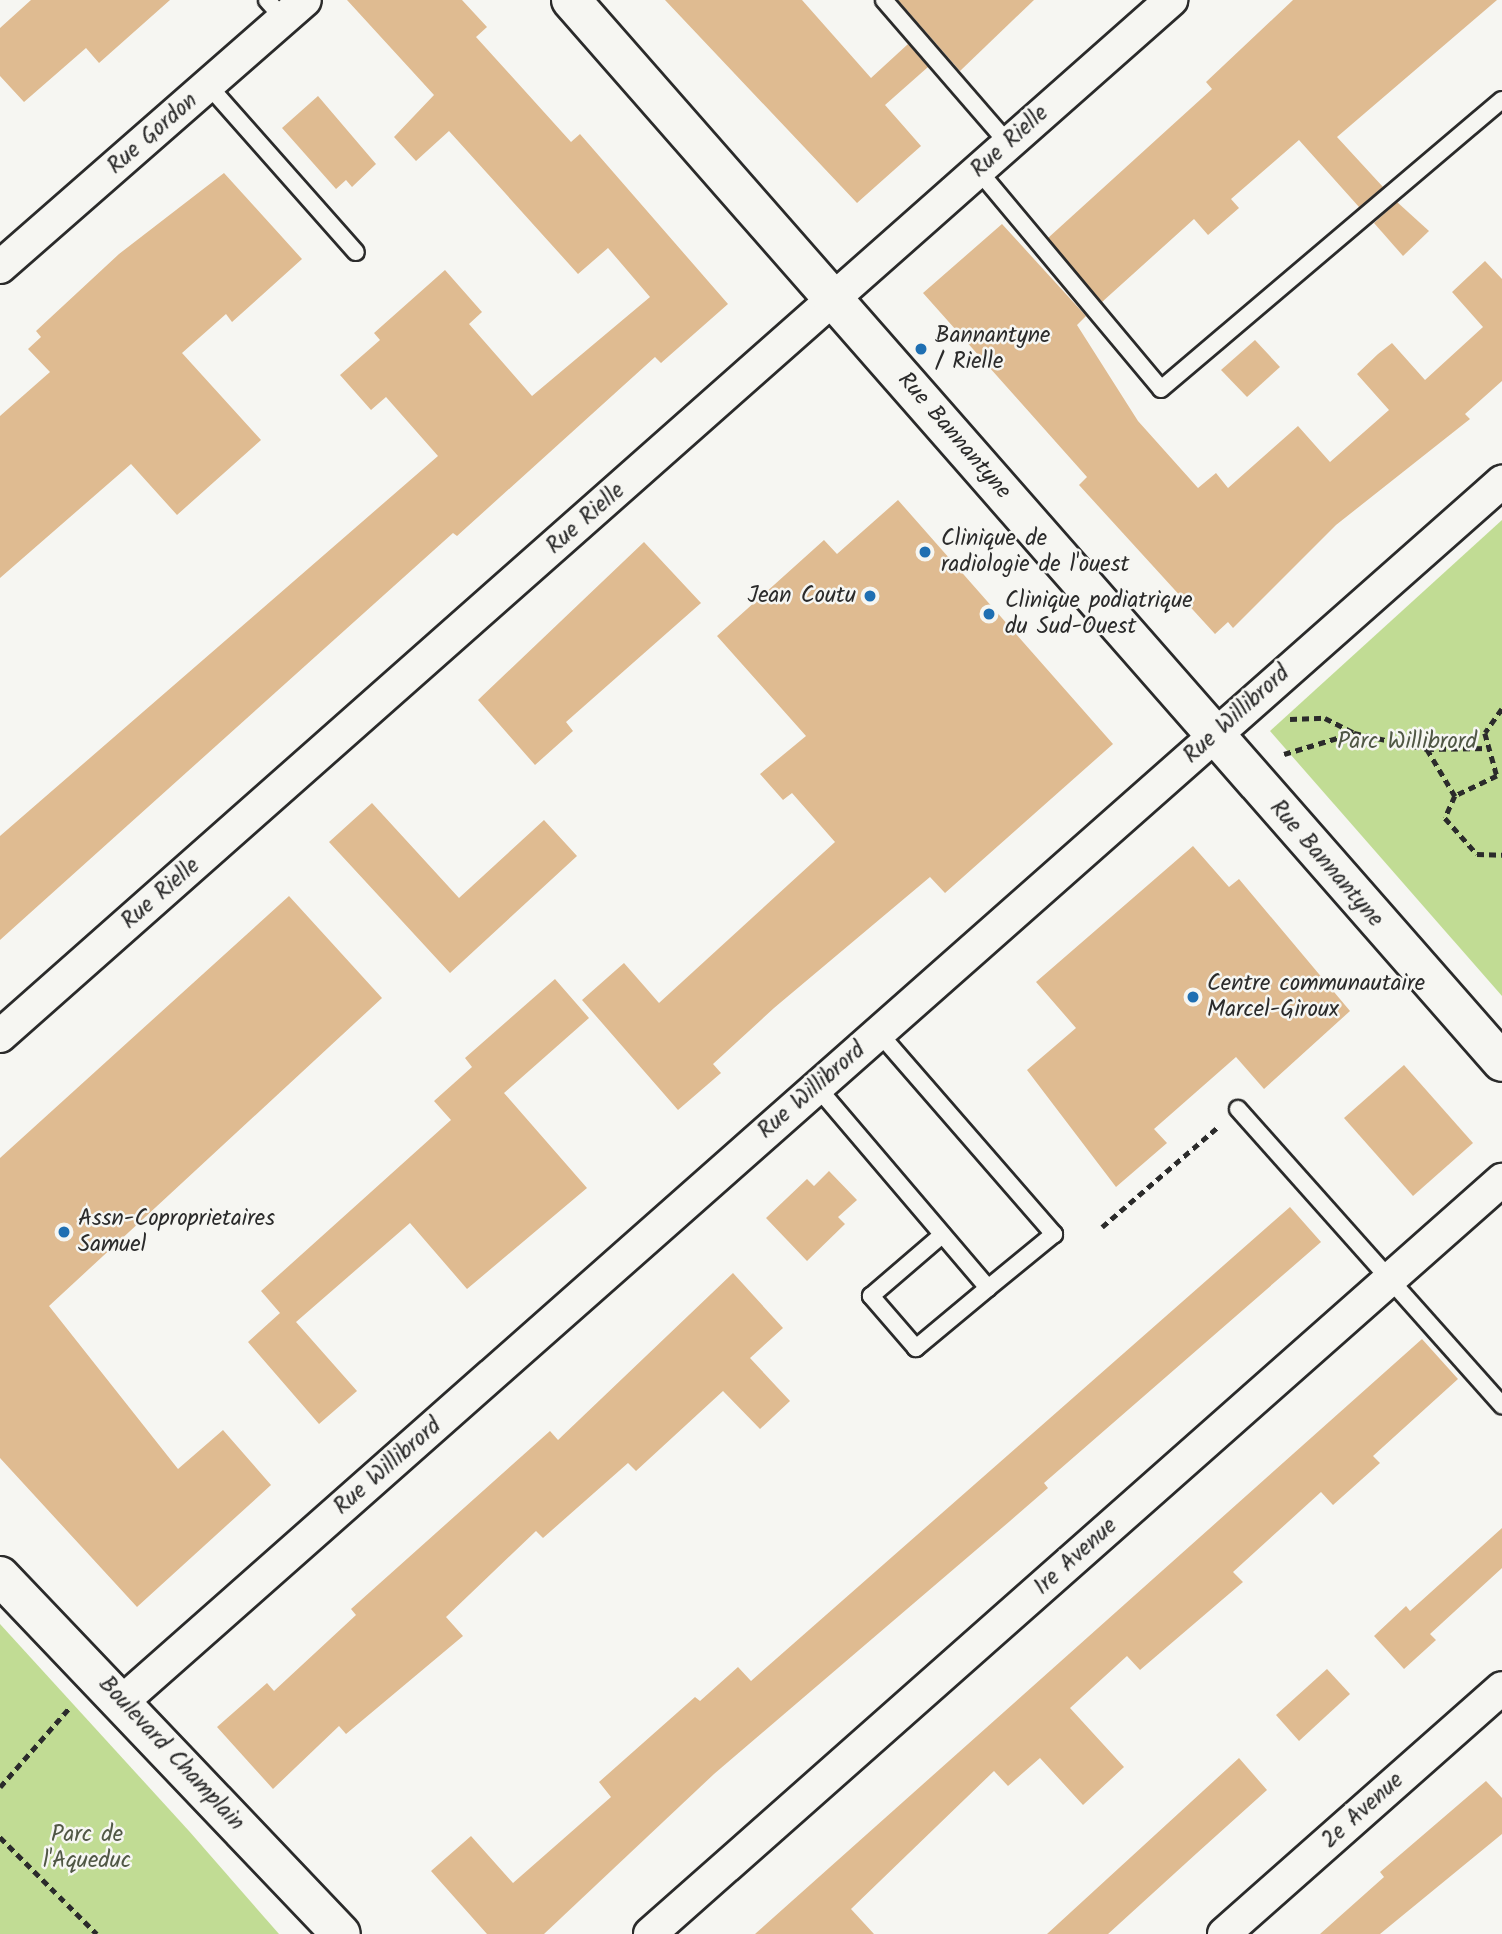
<!DOCTYPE html>
<html>
<head>
<meta charset="utf-8">
<style>
  body { margin:0 }
  #map { position:relative; width:1502px; height:1934px; overflow:hidden; background:#f6f6f2; font-family:Kalam,sans-serif }
  div>[style] { position:absolute }
  .green>* { inset:0; background:#c1dc94 }
  .building>* { inset:0; background:#dfbb91 }
  .path>* { height:4.5px; margin-top:-2.25px; transform-origin:0; background:repeating-linear-gradient(90deg,#2b2b2b 0 7px,transparent 0 12px) }
  .roads { filter:drop-shadow(2px 0 #2b2b2b) drop-shadow(-2px 0 #2b2b2b) drop-shadow(0 2px #2b2b2b) drop-shadow(0 -2px #2b2b2b) }
  .lane>* { height:16px; margin:-8px; padding:0 8px; transform-origin:8px; border-radius:8px; background:#f6f6f2 }
  .street>* { height:32px; margin:-16px; padding:0 16px; transform-origin:16px; border-radius:16px; background:#f6f6f2 }
  .secondary>* { height:38px; margin:-19px; padding:0 19px; transform-origin:19px; border-radius:19px; background:#f6f6f2 }
  .dots>* { width:19px; height:19px; translate:-50% -50%; box-sizing:border-box; border:4px solid #f6f6f2; border-radius:50% }
  span { translate:-50% -50%; white-space:nowrap; text-align:center; line-height:1.15; -webkit-text-stroke:5px #f6f6f2; paint-order:stroke }
  .street-label { font-size:23px; color:#2b2b2b }
  .poi-label { font-size:23px; color:#2b2b2b }
  .left { translate:0 -50%; text-align:left }
  .right { translate:-100% -50%; text-align:right }
  .park-label { font-size:23px; color:#505745 }
</style>
</head>
<body>
<div id="map">
  <div class="green">
    <i style="clip-path:polygon(1502px 520px,1502px 996px,1270px 731px)"></i>
    <i style="clip-path:polygon(0 1624px,189px 1831px,279px 1934px,0 1934px)"></i>
  </div>
  <div class="building">
    <i style="clip-path:polygon(31px 0,170px 0,99px 63px,86px 48px,24px 102px,0 76px,0 28px)"></i>
    <i style="clip-path:polygon(347px 0,462px 0,487px 27px,476px 37px,571px 142px,580px 134px,728px 304px,661px 363px,655px 357px,457px 536px,453px 533px,0 940px,0 836px,438px 456px,386px 397px,371px 410px,340px 375px,380px 340px,374px 333px,445px 270px,482px 312px,469px 324px,532px 396px,650px 297px,608px 248px,578px 274px,449px 131px,416px 161px,394px 137px,434px 95px)"></i>
    <i style="clip-path:polygon(665px 0,802px 0,871px 78px,908px 44px,928px 67px,885px 105px,921px 146px,857px 203px)"></i>
    <i style="clip-path:polygon(898px 0,1034px 0,960px 71px)"></i>
    <i style="clip-path:polygon(1293px 0,1497px 0,1337px 137px,1383px 187px,1359px 207px,1299px 140px,1231px 199px,1239px 208px,1208px 235px,1194px 219px,1102px 302px,1048px 238px,1212px 89px,1206px 82px)"></i>
    <i style="clip-path:polygon(318px 96px,376px 164px,352px 187px,346px 180px,336px 189px,282px 128px)"></i>
    <i style="clip-path:polygon(224px 173px,302px 259px,232px 322px,226px 314px,182px 353px,261px 440px,177px 515px,131px 464px,0 578px,0 416px,50px 372px,28px 349px,41px 337px,36px 331px,119px 254px)"></i>
    <i style="clip-path:polygon(1397px 202px,1429px 231px,1403px 256px,1374px 223px)"></i>
    <i style="clip-path:polygon(1002px 224px,1086px 316px,1077px 325px,1138px 421px,1198px 488px,1216px 473px,1228px 488px,1298px 426px,1330px 462px,1389px 410px,1357px 374px,1378px 354px,1392px 343px,1425px 380px,1483px 327px,1452px 292px,1485px 261px,1502px 279px,1502px 381px,1465px 414px,1470px 419px,1336px 525px,1233px 628px,1228px 622px,1215px 634px,1079px 485px,1087px 477px,923px 293px)"></i>
    <i style="clip-path:polygon(1255px 340px,1280px 367px,1247px 397px,1221px 370px)"></i>
    <i style="clip-path:polygon(898px 500px,1113px 744px,945px 893px,930px 877px,774px 1008px,713px 1064px,721px 1073px,678px 1110px,582px 1000px,624px 963px,659px 1003px,835px 842px,792px 793px,783px 800px,760px 774px,806px 736px,717px 636px,824px 540px,837px 554px)"></i>
    <i style="clip-path:polygon(644px 542px,701px 603px,566px 722px,573px 731px,535px 765px,478px 700px)"></i>
    <i style="clip-path:polygon(372px 803px,459px 898px,544px 820px,577px 856px,450px 973px,329px 842px)"></i>
    <i style="clip-path:polygon(1193px 846px,1229px 887px,1239px 879px,1350px 1011px,1264px 1089px,1236px 1057px,1154px 1129px,1167px 1143px,1116px 1187px,1027px 1070px,1076px 1028px,1036px 982px)"></i>
    <i style="clip-path:polygon(289px 896px,382px 998px,49px 1306px,178px 1469px,223px 1430px,271px 1485px,137px 1607px,0 1458px,0 1158px)"></i>
    <i style="clip-path:polygon(555px 979px,589px 1018px,504px 1093px,587px 1188px,467px 1289px,410px 1223px,296px 1322px,357px 1391px,319px 1424px,248px 1342px,280px 1313px,261px 1291px,451px 1120px,434px 1101px,472px 1067px,465px 1058px)"></i>
    <i style="clip-path:polygon(1404px 1065px,1473px 1143px,1413px 1196px,1344px 1118px)"></i>
    <i style="clip-path:polygon(829px 1171px,857px 1200px,838px 1217px,845px 1224px,807px 1261px,766px 1218px,807px 1179px,814px 1186px)"></i>
    <i style="clip-path:polygon(1290px 1207px,1321px 1242px,1044px 1483px,1048px 1488px,1010px 1521px,714px 1774px,544px 1934px,487px 1934px,431px 1871px,471px 1836px,513px 1883px,611px 1797px,599px 1782px,695px 1697px,700px 1701px,738px 1667px,751px 1681px)"></i>
    <i style="clip-path:polygon(733px 1273px,783px 1328px,750px 1358px,790px 1401px,760px 1429px,723px 1391px,636px 1471px,628px 1463px,543px 1538px,536px 1531px,446px 1617px,463px 1636px,346px 1734px,339px 1726px,273px 1789px,217px 1727px,267px 1683px,274px 1691px,356px 1615px,351px 1609px,550px 1431px,558px 1440px)"></i>
    <i style="clip-path:polygon(1422px 1339px,1458px 1379px,1373px 1456px,1380px 1463px,1333px 1505px,1321px 1492px,1233px 1572px,1243px 1582px,1140px 1670px,1127px 1656px,1070px 1708px,1124px 1767px,1083px 1805px,1040px 1758px,1008px 1786px,994px 1771px,851px 1909px,874px 1934px,755px 1934px)"></i>
    <i style="clip-path:polygon(1502px 1528px,1502px 1568px,1430px 1634px,1436px 1640px,1404px 1669px,1374px 1636px,1406px 1606px,1410px 1611px)"></i>
    <i style="clip-path:polygon(1327px 1669px,1350px 1694px,1299px 1741px,1276px 1715px)"></i>
    <i style="clip-path:polygon(1239px 1758px,1267px 1790px,1197px 1853px,1108px 1934px,1047px 1934px)"></i>
    <i style="clip-path:polygon(1486px 1781px,1502px 1798px,1502px 1834px,1380px 1934px,1320px 1934px,1384px 1877px,1380px 1872px)"></i>
  </div>
  <div class="path">
    <i style="left:1502px;top:709px;width:29px;rotate:125deg"></i>
    <i style="left:1485px;top:733px;width:45px;rotate:74.4deg"></i>
    <i style="left:1497px;top:776px;width:47px;rotate:154.5deg"></i>
    <i style="left:1455px;top:796px;width:24px;rotate:114deg"></i>
    <i style="left:1445px;top:818px;width:48px;rotate:48.4deg"></i>
    <i style="left:1477px;top:854px;width:25px;rotate:2deg"></i>
    <i style="left:1290px;top:719px;width:35px;rotate:-2deg"></i>
    <i style="left:1325px;top:718px;width:33px;rotate:27deg"></i>
    <i style="left:1427px;top:749px;width:55px;rotate:59.2deg"></i>
    <i style="left:1284px;top:754px;width:73px;rotate:-16.7deg"></i>
    <i style="left:1354px;top:733px;width:75px;rotate:12.4deg"></i>
    <i style="left:1427px;top:749px;width:62px;rotate:-0.9deg"></i>
    <i style="left:1102px;top:1227px;width:155px;rotate:-40.8deg"></i>
    <i style="left:0;top:1787px;width:106px;rotate:-48.8deg"></i>
    <i style="left:0;top:1837px;width:137px;rotate:45deg"></i>
  </div>
  <div class="roads">
    <div class="lane">
      <i style="left:267px;top:0;width:25px;rotate:48deg"></i>
      <i style="left:884px;top:0;width:189px;rotate:49.1deg"></i>
      <i style="left:208px;top:85px;width:223px;rotate:48.5deg"></i>
      <i style="left:978px;top:170px;width:285px;rotate:50.1deg"></i>
      <i style="left:1161px;top:389px;width:447px;rotate:-40.3deg"></i>
      <i style="left:879px;top:1033px;width:267px;rotate:49deg"></i>
      <i style="left:1054px;top:1234px;width:85px;rotate:140.7deg"></i>
      <i style="left:817px;top:1087px;width:264px;rotate:49.6deg"></i>
      <i style="left:988px;top:1288px;width:94px;rotate:140.2deg"></i>
      <i style="left:916px;top:1348px;width:69px;rotate:-130.9deg"></i>
      <i style="left:871px;top:1296px;width:94px;rotate:-40.7deg"></i>
      <i style="left:1238px;top:1109px;width:397px;rotate:48.3deg"></i>
    </div>
    <div class="street">
      <i style="left:0;top:267px;width:405px;rotate:-41.2deg"></i>
      <i style="left:0;top:1036px;width:1564px;rotate:-41.5deg"></i>
      <i style="left:123px;top:1701px;width:1841px;rotate:-41.48deg"></i>
      <i style="left:650px;top:1934px;width:1138px;rotate:-41.51deg"></i>
      <i style="left:1224px;top:1934px;width:371px;rotate:-41.5deg"></i>
    </div>
    <div class="secondary">
      <i style="left:571px;top:0;width:1412px;rotate:48.76deg"></i>
      <i style="left:0;top:1576px;width:494px;rotate:46.4deg"></i>
    </div>
  </div>
  <div class="dots">
    <i style="left:921px;top:349px;background:#1f6fb2"></i>
    <i style="left:925px;top:552px;background:#1f6fb2"></i>
    <i style="left:870px;top:596px;background:#1f6fb2"></i>
    <i style="left:989px;top:614px;background:#1f6fb2"></i>
    <i style="left:1193px;top:997px;background:#1f6fb2"></i>
    <i style="left:64px;top:1232px;background:#1f6fb2"></i>
  </div>
  <div class="street-label">
    <span style="left:153px;top:134px;rotate:-41deg">Rue Gordon</span>
    <span style="left:1010px;top:142px;rotate:-42deg">Rue Rielle</span>
    <span style="left:954px;top:436px;rotate:49deg">Rue Bannantyne</span>
    <span style="left:586px;top:519px;rotate:-41deg">Rue Rielle</span>
    <span style="left:1237px;top:715px;rotate:-42deg">Rue Willibrord</span>
    <span style="left:1326px;top:864px;rotate:49deg">Rue Bannantyne</span>
    <span style="left:161px;top:894px;rotate:-41deg">Rue Rielle</span>
    <span style="left:812px;top:1091px;rotate:-41deg">Rue Willibrord</span>
    <span style="left:388px;top:1467px;rotate:-41deg">Rue Willibrord</span>
    <span style="left:1076px;top:1557px;rotate:-42deg">1re Avenue</span>
    <span style="left:171px;top:1754px;rotate:47deg">Boulevard Champlain</span>
    <span style="left:1363px;top:1811px;rotate:-42deg">2e Avenue</span>
  </div>
  <div class="poi-label">
    <span class="left" style="left:935px;top:349px">Bannantyne<br>/ Rielle</span>
    <span class="left" style="left:941px;top:552px">Clinique de<br>radiologie de l'ouest</span>
    <span class="right" style="left:856px;top:596px">Jean Coutu</span>
    <span class="left" style="left:1005px;top:614px">Clinique podiatrique<br>du Sud-Ouest</span>
    <span class="left" style="left:1207px;top:997px">Centre communautaire<br>Marcel-Giroux</span>
    <span class="left" style="left:78px;top:1232px">Assn-Coproprietaires<br>Samuel</span>
  </div>
  <div class="park-label">
    <span style="left:1407px;top:742px">Parc Willibrord</span>
    <span style="left:87px;top:1848px">Parc de<br>l'Aqueduc</span>
  </div>
</div>
</body>
</html>
